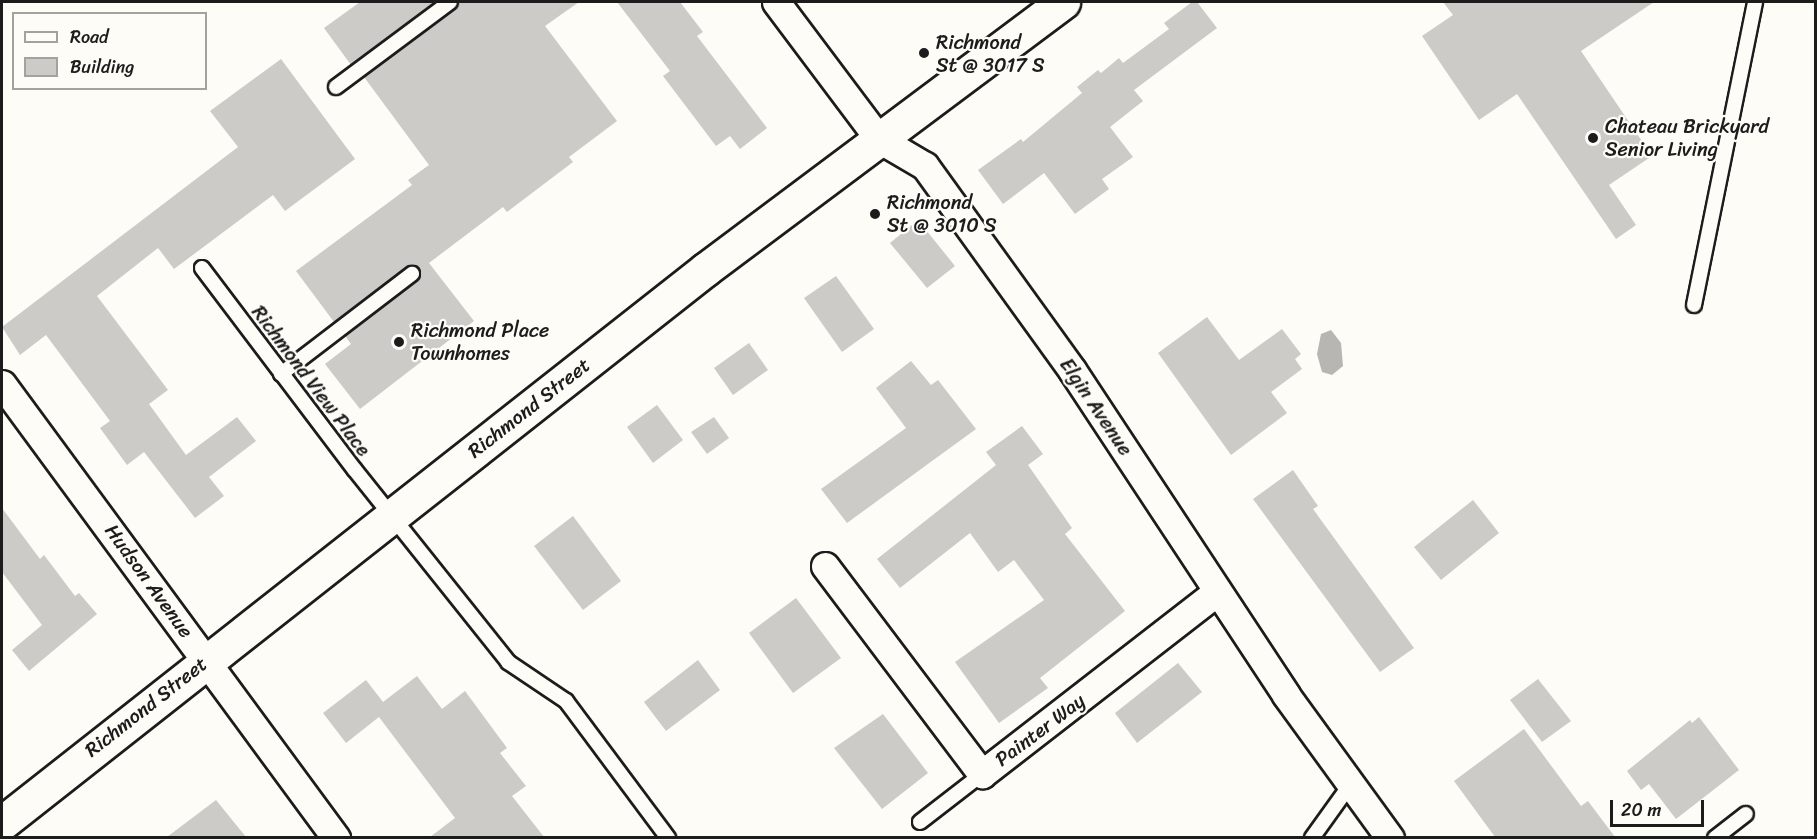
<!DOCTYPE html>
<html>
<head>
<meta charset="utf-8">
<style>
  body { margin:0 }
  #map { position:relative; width:1817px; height:839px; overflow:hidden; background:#fdfcf7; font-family:Sriracha,sans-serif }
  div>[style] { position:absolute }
  .water>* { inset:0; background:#b7b6b2 }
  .building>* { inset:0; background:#cccbc8 }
  .roads { filter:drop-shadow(2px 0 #1c1c1c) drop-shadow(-2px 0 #1c1c1c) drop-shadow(0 2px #1c1c1c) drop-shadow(0 -2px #1c1c1c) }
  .lane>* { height:14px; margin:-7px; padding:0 7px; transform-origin:7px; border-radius:7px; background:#fdfcf7 }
  .street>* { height:27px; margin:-13.5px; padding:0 13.5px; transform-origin:13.5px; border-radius:13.5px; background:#fdfcf7 }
  .secondary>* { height:33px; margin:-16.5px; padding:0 16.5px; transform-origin:16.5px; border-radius:16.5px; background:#fdfcf7 }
  .dots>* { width:16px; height:16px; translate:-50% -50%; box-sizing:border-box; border:3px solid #fdfcf7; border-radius:50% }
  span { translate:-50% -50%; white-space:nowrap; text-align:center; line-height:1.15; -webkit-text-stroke:4.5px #fdfcf7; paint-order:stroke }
  .poi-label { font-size:20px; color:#1c1c1c }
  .left { translate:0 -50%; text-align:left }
  .street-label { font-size:20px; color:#1c1c1c }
  .frame { position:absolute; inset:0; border:3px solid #1c1c1c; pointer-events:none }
  .legend { position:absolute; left:12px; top:12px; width:195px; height:78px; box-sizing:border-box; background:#fdfcf7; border:2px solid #a3a29f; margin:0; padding:8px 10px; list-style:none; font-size:18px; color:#1c1c1c }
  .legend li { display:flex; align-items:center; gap:12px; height:30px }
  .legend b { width:30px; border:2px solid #a3a29f }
  .scale { position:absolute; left:1610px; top:800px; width:94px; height:27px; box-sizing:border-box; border:3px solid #1c1c1c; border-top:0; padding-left:8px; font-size:18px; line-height:21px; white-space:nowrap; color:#1c1c1c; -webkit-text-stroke:4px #fdfcf7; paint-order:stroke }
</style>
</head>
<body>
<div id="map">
  <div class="water">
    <i style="clip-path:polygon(1331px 330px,1341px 343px,1343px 366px,1332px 375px,1322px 372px,1317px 354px,1321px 334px)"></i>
  </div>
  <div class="building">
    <i style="clip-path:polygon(360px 2px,436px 2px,351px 65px,324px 28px)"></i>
    <i style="clip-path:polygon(459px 2px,579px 2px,545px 26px,617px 121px,569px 157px,573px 162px,507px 212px,503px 207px,429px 263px,474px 321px,360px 409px,325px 364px,351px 344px,345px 336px,417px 281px,419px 269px,407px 267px,334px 322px,296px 271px,412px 185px,408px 180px,429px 165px,364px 77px,455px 9px)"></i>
    <i style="clip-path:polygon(617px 2px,680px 2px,703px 32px,697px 36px,767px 128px,740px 149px,730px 136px,716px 146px,663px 76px,670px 71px)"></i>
    <i style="clip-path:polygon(1192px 2px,1197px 2px,1217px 28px,1134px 90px,1143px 101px,1110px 127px,1133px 157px,1102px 179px,1109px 189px,1075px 214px,1044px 173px,1003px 204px,978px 170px,1021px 139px,1023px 142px,1082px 93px,1077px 87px,1098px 70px,1101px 73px,1119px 58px,1123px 63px,1169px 29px,1164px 23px)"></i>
    <i style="clip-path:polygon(1443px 2px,1654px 2px,1581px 51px,1652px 156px,1609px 185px,1636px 225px,1616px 239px,1517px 94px,1479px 120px,1422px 36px,1453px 15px)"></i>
    <i style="clip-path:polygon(281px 59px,355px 159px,285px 211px,273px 195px,174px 269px,158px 248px,97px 296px,168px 390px,149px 404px,186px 455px,237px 417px,256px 441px,209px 477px,224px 496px,195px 518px,144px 452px,127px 465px,100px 428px,110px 421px,46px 335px,20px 355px,2px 327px,238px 147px,210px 111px)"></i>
    <i style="clip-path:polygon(918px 220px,955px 266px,927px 288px,890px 243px)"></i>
    <i style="clip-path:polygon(836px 276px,874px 329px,842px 352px,804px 298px)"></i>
    <i style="clip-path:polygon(1207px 317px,1239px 360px,1282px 329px,1301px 354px,1295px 359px,1302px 369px,1271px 392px,1287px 413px,1231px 455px,1158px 353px)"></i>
    <i style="clip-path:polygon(749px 343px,768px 370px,733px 395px,714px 368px)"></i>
    <i style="clip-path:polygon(911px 361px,931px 385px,938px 380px,976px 429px,847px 523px,821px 489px,906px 428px,876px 388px)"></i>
    <i style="clip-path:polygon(657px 405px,683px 440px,653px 463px,627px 427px)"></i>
    <i style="clip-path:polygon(714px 417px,729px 438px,707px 454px,691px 432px)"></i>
    <i style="clip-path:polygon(1022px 426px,1043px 454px,1028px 465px,1072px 528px,1065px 534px,1125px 611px,1040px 678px,1048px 688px,999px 723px,955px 662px,1044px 600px,1014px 560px,998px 572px,970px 533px,900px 588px,877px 559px,996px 465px,986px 452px)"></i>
    <i style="clip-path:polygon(1293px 470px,1318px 506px,1313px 509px,1414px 648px,1380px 672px,1253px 499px)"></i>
    <i style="clip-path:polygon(1473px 500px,1499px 533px,1441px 580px,1414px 547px)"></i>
    <i style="clip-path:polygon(2px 508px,40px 559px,44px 555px,75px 596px,79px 593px,97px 614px,29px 671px,12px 650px,42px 625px,2px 572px)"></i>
    <i style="clip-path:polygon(573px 516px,621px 581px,583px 610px,534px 546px)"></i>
    <i style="clip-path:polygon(796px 598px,841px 658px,793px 693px,749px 633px)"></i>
    <i style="clip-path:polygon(698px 660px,720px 690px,666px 731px,644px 702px)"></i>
    <i style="clip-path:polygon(1178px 663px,1202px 692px,1137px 743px,1115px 713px)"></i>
    <i style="clip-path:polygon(417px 676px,442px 709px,465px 691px,507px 748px,500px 753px,526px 786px,512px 796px,544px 837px,430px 837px,455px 818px,379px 717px,346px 743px,323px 713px,366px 680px,383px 702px)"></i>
    <i style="clip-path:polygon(1538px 679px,1571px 721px,1542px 742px,1510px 700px)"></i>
    <i style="clip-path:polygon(883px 714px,928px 773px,882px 809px,834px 748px)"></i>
    <i style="clip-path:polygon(1699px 717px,1739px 770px,1676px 819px,1649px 784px,1641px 790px,1627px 771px,1690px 720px,1692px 723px)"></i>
    <i style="clip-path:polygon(1524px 729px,1581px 806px,1588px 801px,1615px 837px,1495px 837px,1454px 781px)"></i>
    <i style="clip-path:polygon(216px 800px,246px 837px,167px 837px)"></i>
  </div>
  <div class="roads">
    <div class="lane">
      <i style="left:336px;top:87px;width:142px;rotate:-36.7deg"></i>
      <i style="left:202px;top:268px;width:253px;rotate:52.9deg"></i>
      <i style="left:355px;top:470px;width:246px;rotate:51.4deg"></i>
      <i style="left:508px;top:662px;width:70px;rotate:33.9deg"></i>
      <i style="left:566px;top:701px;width:171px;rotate:53.3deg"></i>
      <i style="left:1694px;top:305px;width:309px;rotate:-78.6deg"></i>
      <i style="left:281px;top:374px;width:165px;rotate:-37.4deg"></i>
      <i style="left:920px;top:822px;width:78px;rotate:-37.7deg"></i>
      <i style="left:1312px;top:838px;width:65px;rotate:-54.4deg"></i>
      <i style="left:1715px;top:838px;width:39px;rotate:-38deg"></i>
    </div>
    <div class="street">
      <i style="left:776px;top:2px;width:171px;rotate:53.1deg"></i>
      <i style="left:879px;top:139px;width:53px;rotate:30.4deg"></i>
      <i style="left:925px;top:166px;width:251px;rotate:54.2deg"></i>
      <i style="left:1072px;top:370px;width:389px;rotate:56.6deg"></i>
      <i style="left:1286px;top:695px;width:177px;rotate:54deg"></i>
      <i style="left:2px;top:384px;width:564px;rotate:53.66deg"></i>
      <i style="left:825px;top:566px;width:261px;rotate:53deg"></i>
      <i style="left:982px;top:774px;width:297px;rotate:-37.8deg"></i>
    </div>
    <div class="secondary">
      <i style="left:2px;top:823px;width:896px;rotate:-38.2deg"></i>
      <i style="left:706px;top:269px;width:446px;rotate:-36.8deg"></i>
    </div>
  </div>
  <div class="dots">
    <i style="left:924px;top:53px;background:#1c1c1c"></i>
    <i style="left:1593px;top:138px;background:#1c1c1c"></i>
    <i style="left:875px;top:214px;background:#1c1c1c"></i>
    <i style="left:399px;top:342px;background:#1c1c1c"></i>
  </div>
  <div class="poi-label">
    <span class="left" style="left:936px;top:54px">Richmond<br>St @ 3017 S</span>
    <span class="left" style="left:1605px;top:138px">Chateau Brickyard<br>Senior Living</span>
    <span class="left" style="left:887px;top:214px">Richmond<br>St @ 3010 S</span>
    <span class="left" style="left:411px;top:342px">Richmond Place<br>Townhomes</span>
  </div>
  <div class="street-label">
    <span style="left:311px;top:381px;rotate:53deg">Richmond View Place</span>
    <span style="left:1096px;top:407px;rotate:56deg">Elgin Avenue</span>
    <span style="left:529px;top:408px;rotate:-38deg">Richmond Street</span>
    <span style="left:149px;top:581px;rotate:54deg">Hudson Avenue</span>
    <span style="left:146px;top:707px;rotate:-38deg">Richmond Street</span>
    <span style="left:1040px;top:730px;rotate:-37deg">Painter Way</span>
  </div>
  <div class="frame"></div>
  <ul class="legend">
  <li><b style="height:8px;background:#fdfcf7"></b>Road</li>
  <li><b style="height:16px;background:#cccbc8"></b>Building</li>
  </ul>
  <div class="scale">20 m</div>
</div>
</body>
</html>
